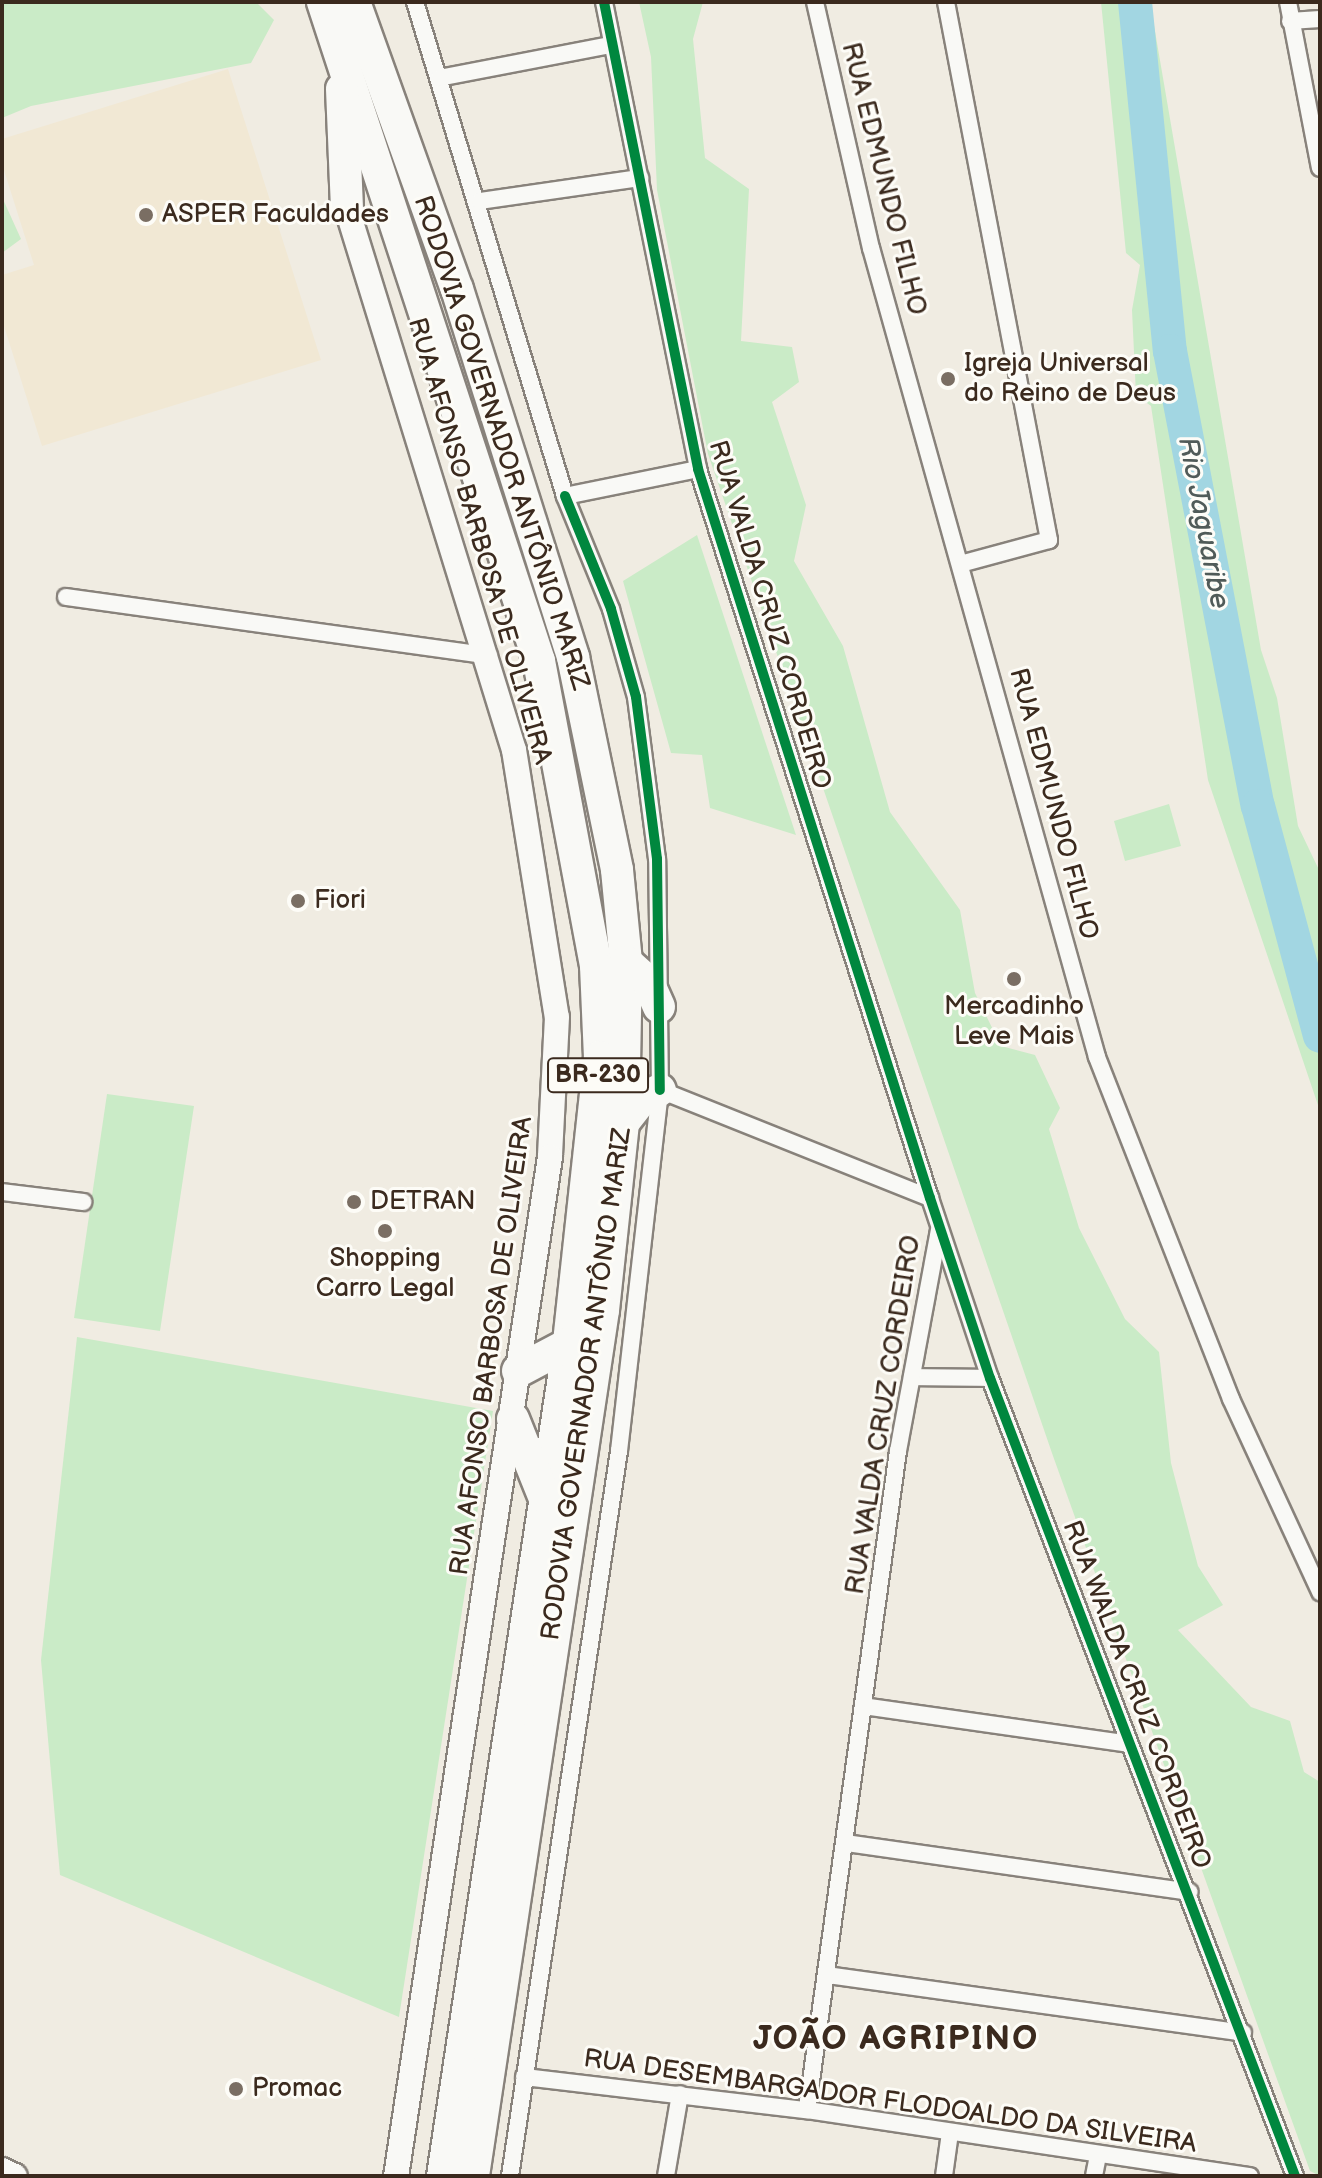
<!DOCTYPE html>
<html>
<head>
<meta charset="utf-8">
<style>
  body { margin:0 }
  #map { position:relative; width:1322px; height:2178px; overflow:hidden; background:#f0ece2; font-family:"Balsamiq Sans",sans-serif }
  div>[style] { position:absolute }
  .built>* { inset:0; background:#f1e8d4 }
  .green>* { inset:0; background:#caebc7 }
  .river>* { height:34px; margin:-17px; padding:0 17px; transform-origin:17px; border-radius:17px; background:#a2d6e2 }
  .roads { filter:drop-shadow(2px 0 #88827b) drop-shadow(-2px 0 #88827b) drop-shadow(0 2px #88827b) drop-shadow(0 -2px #88827b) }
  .street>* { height:16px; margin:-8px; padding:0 8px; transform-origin:8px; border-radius:8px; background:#f9f9f6 }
  .secondary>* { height:24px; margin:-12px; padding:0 12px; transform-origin:12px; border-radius:12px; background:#f9f9f6 }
  .highway>* { height:32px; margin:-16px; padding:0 16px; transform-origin:16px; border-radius:16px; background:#f9f9f6 }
  .cycleway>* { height:10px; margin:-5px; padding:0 5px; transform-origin:5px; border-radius:5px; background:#00873e }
  .dots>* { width:22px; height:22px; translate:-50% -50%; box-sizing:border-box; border:4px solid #fdfcf7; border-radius:50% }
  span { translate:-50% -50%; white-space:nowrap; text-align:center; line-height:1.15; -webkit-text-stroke:6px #fdfcf7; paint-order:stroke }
  .shield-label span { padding:2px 6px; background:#fdfcf7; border:2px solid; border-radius:6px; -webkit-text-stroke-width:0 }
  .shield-label { font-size:24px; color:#3b2a1e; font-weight:700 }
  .street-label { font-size:26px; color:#3b2a1e }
  .poi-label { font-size:26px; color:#3b2a1e }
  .left { translate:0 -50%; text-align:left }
  .water-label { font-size:28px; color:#505b59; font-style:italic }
  .district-label { font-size:34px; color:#3b2a1e; font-weight:700; letter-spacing:2px }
  .frame { position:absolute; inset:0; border:4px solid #3b2a1e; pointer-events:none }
</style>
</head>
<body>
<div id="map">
  <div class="built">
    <i style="clip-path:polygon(228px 69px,321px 360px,42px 446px,2px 320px,2px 275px,34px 265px,2px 164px,2px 139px)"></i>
  </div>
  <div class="green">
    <i style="clip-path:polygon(2px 2px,256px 2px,274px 20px,251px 63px,31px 106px,2px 118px)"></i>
    <i style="clip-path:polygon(639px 2px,703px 2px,693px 39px,705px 158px,749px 189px,741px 341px,792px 347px,799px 382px,772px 402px,806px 505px,794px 561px,843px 646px,890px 812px,960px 910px,975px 993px,1001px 1046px,1035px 1055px,1060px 1108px,1049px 1129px,1079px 1228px,1125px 1319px,1159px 1352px,1171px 1463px,1198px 1566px,1223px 1605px,1178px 1630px,1251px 1707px,1290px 1721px,1304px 1772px,1320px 1782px,1320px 2176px,1310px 2171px,1053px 1456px,708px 454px,657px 190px,651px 57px)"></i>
    <i style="clip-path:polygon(1101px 2px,1150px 2px,1261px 650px,1277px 698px,1298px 826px,1320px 872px,1320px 1111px,1208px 780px,1151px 406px,1136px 395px,1132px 310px,1140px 265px,1126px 253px)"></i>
    <i style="clip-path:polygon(2px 197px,21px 239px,2px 253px)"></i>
    <i style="clip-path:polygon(697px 535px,796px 835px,710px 808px,702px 755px,671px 753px,623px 581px)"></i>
    <i style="clip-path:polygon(1169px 804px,1181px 846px,1125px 861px,1114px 821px)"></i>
    <i style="clip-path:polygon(107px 1094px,194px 1106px,160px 1331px,74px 1318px)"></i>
    <i style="clip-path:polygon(77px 1337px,493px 1411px,399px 2017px,60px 1875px,41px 1660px)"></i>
  </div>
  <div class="river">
    <i style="left:1135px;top:2px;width:351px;rotate:84.3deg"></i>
    <i style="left:1170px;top:351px;width:463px;rotate:79.1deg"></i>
    <i style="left:1258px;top:806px;width:238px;rotate:74.9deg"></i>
  </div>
  <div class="roads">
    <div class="street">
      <i style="left:415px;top:2px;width:516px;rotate:73.11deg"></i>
      <i style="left:565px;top:496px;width:136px;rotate:-11.5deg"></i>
      <i style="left:604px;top:2px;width:476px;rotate:78.6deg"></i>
      <i style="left:698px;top:469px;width:765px;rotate:72.35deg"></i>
      <i style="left:930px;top:1198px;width:190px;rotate:71.6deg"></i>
      <i style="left:990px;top:1378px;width:854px;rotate:69.08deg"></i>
      <i style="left:815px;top:2px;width:252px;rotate:77.2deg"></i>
      <i style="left:871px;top:248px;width:840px;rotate:74.39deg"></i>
      <i style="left:1097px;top:1057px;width:367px;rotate:68.6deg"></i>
      <i style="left:1231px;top:1399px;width:213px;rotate:65.2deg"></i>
      <i style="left:946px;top:2px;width:548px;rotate:79.16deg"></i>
      <i style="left:1049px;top:540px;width:88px;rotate:164.9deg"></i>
      <i style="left:1288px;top:2px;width:169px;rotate:79.1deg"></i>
      <i style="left:1290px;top:21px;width:30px;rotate:-4deg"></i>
      <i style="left:439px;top:78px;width:175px;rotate:-10.9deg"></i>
      <i style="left:480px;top:201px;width:162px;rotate:-8.2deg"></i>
      <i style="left:66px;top:597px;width:427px;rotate:7.9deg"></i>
      <i style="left:660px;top:1090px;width:291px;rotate:21.8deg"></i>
      <i style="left:2px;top:1192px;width:82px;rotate:7deg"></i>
      <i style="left:912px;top:1377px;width:78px;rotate:0.7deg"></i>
      <i style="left:863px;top:1706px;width:269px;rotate:8.1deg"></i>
      <i style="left:846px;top:1843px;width:347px;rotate:8.1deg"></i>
      <i style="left:827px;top:1975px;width:420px;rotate:7.9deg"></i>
      <i style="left:524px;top:2077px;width:285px;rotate:6.7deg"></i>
      <i style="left:807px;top:2110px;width:448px;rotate:8.5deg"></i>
      <i style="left:807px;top:2110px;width:665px;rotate:-82.14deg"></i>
      <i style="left:898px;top:1451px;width:225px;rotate:-79.5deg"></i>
      <i style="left:510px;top:2176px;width:733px;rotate:-81.45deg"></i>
      <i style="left:619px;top:1451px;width:363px;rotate:-83.5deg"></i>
      <i style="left:660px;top:1090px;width:231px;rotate:-90.7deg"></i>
      <i style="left:657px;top:859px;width:163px;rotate:-97.4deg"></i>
      <i style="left:636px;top:697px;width:91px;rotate:-105.9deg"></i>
      <i style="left:611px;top:609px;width:122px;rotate:-112.2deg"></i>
      <i style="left:666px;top:2176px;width:83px;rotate:-80.3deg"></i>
      <i style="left:944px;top:2176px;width:43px;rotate:-82.1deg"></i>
      <i style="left:1094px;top:2176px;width:21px;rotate:-79deg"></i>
    </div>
    <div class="secondary">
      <i style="left:347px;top:209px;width:566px;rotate:72.85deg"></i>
      <i style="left:514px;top:750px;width:270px;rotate:80.9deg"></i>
      <i style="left:557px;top:1017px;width:140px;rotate:92.9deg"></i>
      <i style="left:550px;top:1157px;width:1031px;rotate:98.59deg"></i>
      <i style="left:2px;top:2170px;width:14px;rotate:25deg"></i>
    </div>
    <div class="highway">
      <i style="left:323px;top:2px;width:693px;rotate:71.85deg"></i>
      <i style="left:539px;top:661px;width:310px;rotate:79.4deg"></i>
      <i style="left:596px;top:966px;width:91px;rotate:87.5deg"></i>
      <i style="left:600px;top:1057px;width:289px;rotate:96.2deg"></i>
      <i style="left:569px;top:1344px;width:841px;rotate:98.61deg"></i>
      <i style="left:354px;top:2px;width:305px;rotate:70.3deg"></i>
      <i style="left:457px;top:289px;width:386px;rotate:72.5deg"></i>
      <i style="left:573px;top:657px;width:217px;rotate:78.3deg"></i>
      <i style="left:617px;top:870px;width:92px;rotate:84.4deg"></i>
      <i style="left:626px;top:962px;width:161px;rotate:91.1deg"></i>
      <i style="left:623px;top:1123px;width:188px;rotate:96.1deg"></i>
      <i style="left:603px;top:1310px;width:876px;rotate:98.54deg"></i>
      <i style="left:342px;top:89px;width:120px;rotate:87.6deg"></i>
      <i style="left:626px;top:962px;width:30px;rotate:42deg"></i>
      <i style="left:648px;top:982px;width:27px;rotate:66deg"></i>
      <i style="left:623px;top:1123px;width:31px;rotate:-52deg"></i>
      <i style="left:642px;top:1099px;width:20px;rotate:-27deg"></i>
      <i style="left:518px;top:1371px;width:58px;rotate:-27.9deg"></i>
      <i style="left:513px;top:1419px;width:83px;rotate:68.1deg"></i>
    </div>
  </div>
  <div class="cycleway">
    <i style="left:604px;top:2px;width:476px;rotate:78.6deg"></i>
    <i style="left:698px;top:469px;width:765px;rotate:72.35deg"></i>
    <i style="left:930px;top:1198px;width:190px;rotate:71.6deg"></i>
    <i style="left:990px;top:1378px;width:854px;rotate:69.08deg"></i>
    <i style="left:565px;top:496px;width:122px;rotate:67.8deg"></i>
    <i style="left:611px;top:609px;width:91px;rotate:74.1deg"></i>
    <i style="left:636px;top:697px;width:163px;rotate:82.6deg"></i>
    <i style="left:657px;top:859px;width:231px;rotate:89.3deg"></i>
  </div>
  <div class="dots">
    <i style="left:146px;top:215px;background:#7a6e63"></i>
    <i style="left:948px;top:379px;background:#7a6e63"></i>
    <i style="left:298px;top:901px;background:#7a6e63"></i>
    <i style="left:1014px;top:979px;background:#7a6e63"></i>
    <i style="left:354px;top:1202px;background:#7a6e63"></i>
    <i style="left:385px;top:1231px;background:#7a6e63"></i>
    <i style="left:236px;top:2089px;background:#7a6e63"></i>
  </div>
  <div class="shield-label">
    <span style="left:598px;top:1075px">BR-230</span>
  </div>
  <div class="street-label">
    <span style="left:883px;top:179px;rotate:76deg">RUA EDMUNDO FILHO</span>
    <span style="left:501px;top:443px;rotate:72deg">RODOVIA GOVERNADOR ANTÔNIO MARIZ</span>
    <span style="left:479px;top:541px;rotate:74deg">RUA AFONSO BARBOSA DE OLIVEIRA</span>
    <span style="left:769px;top:615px;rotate:73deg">RUA VALDA CRUZ CORDEIRO</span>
    <span style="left:1053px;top:804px;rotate:75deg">RUA EDMUNDO FILHO</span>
    <span style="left:492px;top:1346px;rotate:-82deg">RUA AFONSO BARBOSA DE OLIVEIRA</span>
    <span style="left:587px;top:1384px;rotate:-82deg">RODOVIA GOVERNADOR ANTÔNIO MARIZ</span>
    <span style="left:884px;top:1415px;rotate:-81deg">RUA VALDA CRUZ CORDEIRO</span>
    <span style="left:1136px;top:1695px;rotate:69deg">RUA WALDA CRUZ CORDEIRO</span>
    <span style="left:890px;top:2102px;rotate:8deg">RUA DESEMBARGADOR FLODOALDO DA SILVEIRA</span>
  </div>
  <div class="poi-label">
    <span class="left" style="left:162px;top:215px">ASPER Faculdades</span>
    <span class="left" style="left:964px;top:379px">Igreja Universal<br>do Reino de Deus</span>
    <span class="left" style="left:314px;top:901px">Fiori</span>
    <span style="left:1014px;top:1022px">Mercadinho<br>Leve Mais</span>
    <span class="left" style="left:370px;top:1202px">DETRAN</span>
    <span style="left:385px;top:1274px">Shopping<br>Carro Legal</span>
    <span class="left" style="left:252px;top:2089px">Promac</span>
  </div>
  <div class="water-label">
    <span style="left:1203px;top:523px;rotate:79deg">Rio Jaguaribe</span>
  </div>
  <div class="district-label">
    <span style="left:896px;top:2039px">JOÃO AGRIPINO</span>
  </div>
  <div class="frame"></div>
</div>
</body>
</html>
